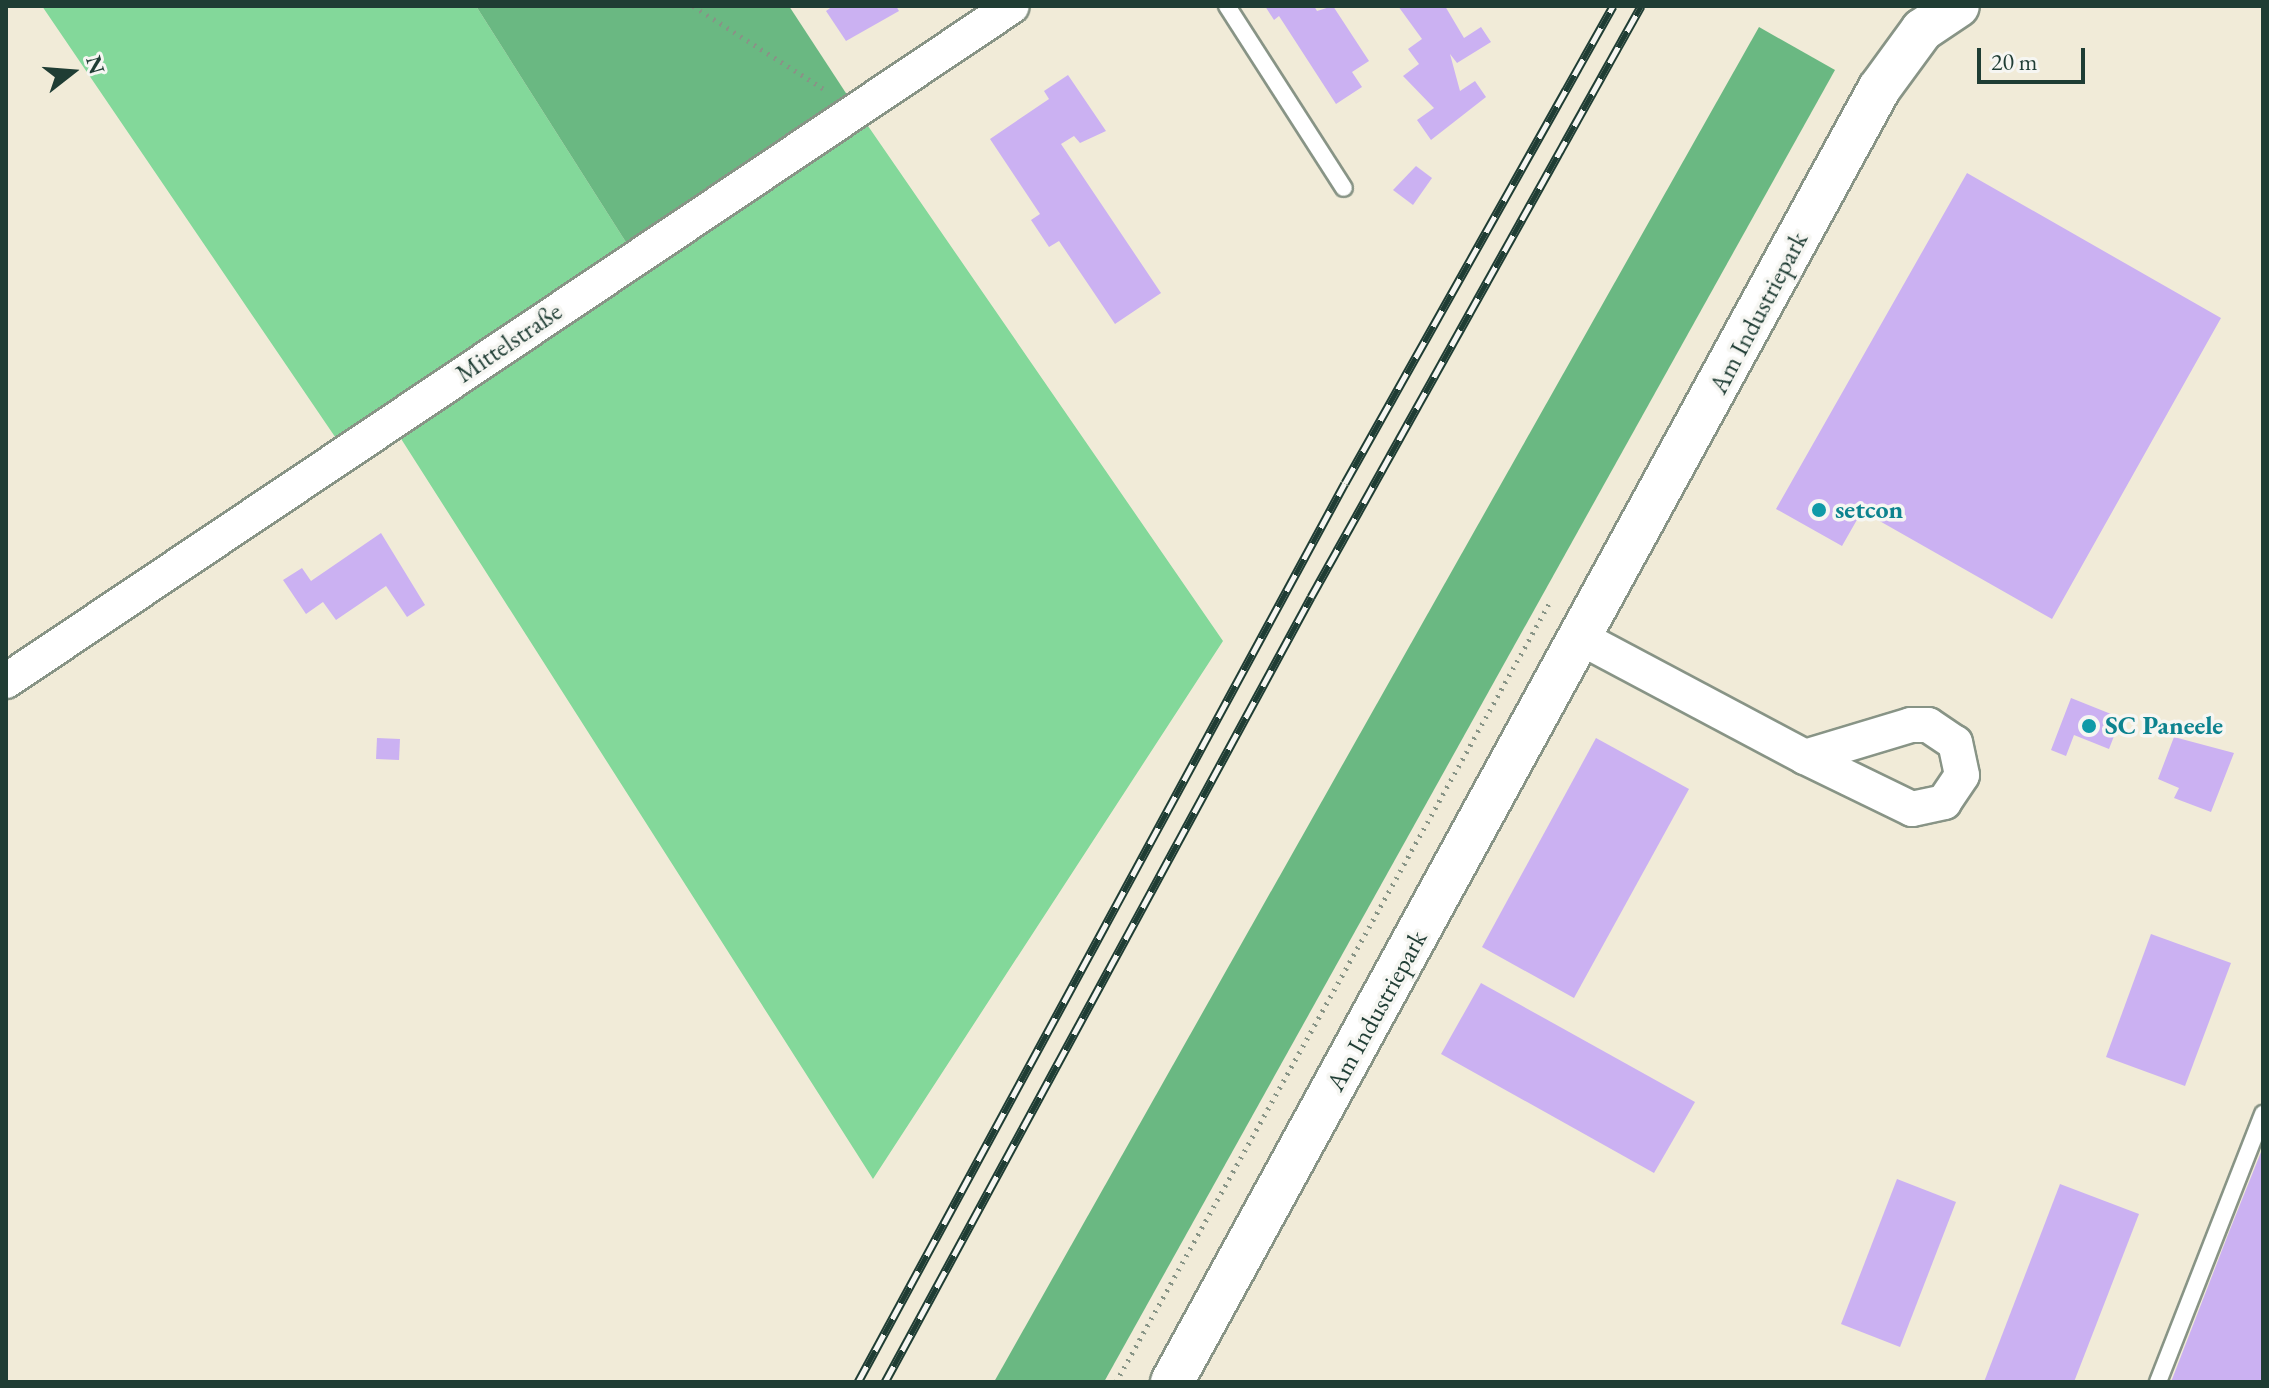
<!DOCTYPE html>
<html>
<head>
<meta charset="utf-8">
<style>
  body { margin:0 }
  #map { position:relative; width:2269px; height:1388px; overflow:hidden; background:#f1ebd8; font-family:"EB Garamond",serif }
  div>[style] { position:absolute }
  .green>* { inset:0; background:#83d89a }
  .forest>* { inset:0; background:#6ab882 }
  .building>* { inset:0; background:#cbb1f2 }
  .path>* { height:5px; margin-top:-2.5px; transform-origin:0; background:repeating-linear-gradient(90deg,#889486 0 2px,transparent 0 8px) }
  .roads { filter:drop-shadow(2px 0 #889486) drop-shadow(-2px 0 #889486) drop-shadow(0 2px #889486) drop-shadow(0 -2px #889486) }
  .service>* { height:16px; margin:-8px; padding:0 8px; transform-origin:8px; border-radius:8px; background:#fff }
  .minor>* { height:34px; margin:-17px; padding:0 17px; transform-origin:17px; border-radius:17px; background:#fff }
  .tertiary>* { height:42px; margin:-21px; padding:0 21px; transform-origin:21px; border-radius:21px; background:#fff }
  .rail>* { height:9px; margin-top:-4.5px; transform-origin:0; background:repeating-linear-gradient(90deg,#f6f6f2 0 18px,#1f3d34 0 36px); box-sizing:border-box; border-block:2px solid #1f3d34 }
  .dots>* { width:22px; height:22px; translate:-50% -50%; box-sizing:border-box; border:4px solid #f6f6f2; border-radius:50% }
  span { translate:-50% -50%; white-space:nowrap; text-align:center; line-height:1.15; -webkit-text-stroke:7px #f6f6f2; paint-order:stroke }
  .street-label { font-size:26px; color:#1f3d34 }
  .culture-label { font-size:26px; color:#0d838f; font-weight:700 }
  .left { translate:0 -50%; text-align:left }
  .frame { position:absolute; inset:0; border:8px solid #1f3d34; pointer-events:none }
  .north { position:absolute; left:32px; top:32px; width:80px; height:80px; -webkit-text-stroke:6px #f6f6f2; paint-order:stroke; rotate:73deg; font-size:22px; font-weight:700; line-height:32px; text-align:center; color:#1f3d34 }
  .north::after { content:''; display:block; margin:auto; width:28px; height:36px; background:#1f3d34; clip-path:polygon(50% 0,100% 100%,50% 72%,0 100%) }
  .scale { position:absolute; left:1977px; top:48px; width:108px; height:36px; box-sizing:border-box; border:4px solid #1f3d34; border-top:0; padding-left:10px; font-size:24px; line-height:28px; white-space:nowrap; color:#1f3d34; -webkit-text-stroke:6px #f6f6f2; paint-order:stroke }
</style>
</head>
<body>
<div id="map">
  <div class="green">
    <i style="clip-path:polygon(42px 6px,476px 6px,636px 258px,857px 110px,1223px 641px,873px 1179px,391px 423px,346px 453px)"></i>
  </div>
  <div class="forest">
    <i style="clip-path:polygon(476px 6px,789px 6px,857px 110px,636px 258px)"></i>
    <i style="clip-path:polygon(1759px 27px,1835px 70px,1104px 1382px,994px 1382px)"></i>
  </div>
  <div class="building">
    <i style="clip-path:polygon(833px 6px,896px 6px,899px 11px,846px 41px,826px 11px)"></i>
    <i style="clip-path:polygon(1265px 6px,1314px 6px,1317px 11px,1333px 6px,1369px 61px,1352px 72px,1362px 87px,1336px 104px,1279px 16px,1274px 20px)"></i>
    <i style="clip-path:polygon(1398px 6px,1445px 6px,1464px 38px,1481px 27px,1491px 42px,1457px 63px,1450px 54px,1460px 91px,1475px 81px,1486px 97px,1431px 140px,1417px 120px,1434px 108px,1403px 76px,1419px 64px,1408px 49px,1422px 39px)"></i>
    <i style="clip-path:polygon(1068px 75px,1106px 131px,1080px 143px,1074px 136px,1061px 144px,1161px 293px,1115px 324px,1059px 241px,1049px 247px,1031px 220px,1040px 214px,990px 139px,1049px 99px,1044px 91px)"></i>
    <i style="clip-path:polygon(1416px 166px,1432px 178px,1413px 205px,1393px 190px)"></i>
    <i style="clip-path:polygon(1967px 173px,2221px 318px,2052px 619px,1862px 511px,1842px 546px,1776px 509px)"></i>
    <i style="clip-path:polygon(381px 533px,425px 605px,407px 617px,386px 586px,336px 620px,323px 602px,306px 614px,283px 580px,302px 568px,311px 581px)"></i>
    <i style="clip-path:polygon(2071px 698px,2121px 718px,2109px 749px,2074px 735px,2066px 756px,2051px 750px)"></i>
    <i style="clip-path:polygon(2174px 737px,2234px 753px,2211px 812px,2174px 798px,2179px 788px,2158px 779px)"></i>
    <i style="clip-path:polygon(377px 738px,400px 739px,399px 760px,376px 759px)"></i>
    <i style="clip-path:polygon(1596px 738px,1689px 789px,1574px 998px,1482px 947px)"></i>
    <i style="clip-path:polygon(2151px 934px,2231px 963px,2185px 1086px,2106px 1057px)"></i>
    <i style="clip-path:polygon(1481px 983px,1695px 1102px,1654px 1173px,1441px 1054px)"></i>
    <i style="clip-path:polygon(2263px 1147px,2263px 1382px,2171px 1382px,2229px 1232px)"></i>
    <i style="clip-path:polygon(1897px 1179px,1956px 1202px,1900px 1347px,1841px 1324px)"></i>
    <i style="clip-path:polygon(2060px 1184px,2139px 1214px,2074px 1382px,1984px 1382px)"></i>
  </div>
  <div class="path">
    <i style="left:693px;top:6px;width:159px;rotate:32.4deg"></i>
    <i style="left:1116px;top:1382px;width:893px;rotate:-60.91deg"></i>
  </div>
  <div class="roads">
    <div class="service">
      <i style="left:1227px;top:6px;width:216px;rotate:57.3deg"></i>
      <i style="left:2158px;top:1382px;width:288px;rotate:-68.6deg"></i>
    </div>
    <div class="minor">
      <i style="left:1583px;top:639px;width:251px;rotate:28deg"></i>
      <i style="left:1805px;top:757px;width:119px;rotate:25.9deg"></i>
      <i style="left:1912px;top:809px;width:33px;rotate:-12deg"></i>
      <i style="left:1944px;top:802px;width:32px;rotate:-56deg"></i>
      <i style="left:1962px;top:775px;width:33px;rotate:-102deg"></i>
      <i style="left:1955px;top:743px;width:32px;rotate:-146deg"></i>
      <i style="left:1928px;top:725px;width:17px;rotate:180deg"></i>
      <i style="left:1911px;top:725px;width:111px;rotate:163.2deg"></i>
      <i style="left:6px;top:681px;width:1211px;rotate:-33.86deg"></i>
    </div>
    <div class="tertiary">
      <i style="left:1172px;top:1382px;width:1474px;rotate:-61.33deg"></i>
      <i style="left:1879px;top:89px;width:73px;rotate:-53.9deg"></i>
      <i style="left:1922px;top:30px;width:43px;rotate:-33.7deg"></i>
    </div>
  </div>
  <div class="rail">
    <i style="left:858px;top:1382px;width:1022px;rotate:-61.56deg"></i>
    <i style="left:1345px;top:483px;width:547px;rotate:-60.67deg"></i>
    <i style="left:885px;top:1382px;width:893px;rotate:-61.51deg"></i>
    <i style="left:1311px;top:597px;width:677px;rotate:-60.82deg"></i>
  </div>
  <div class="dots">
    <i style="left:1819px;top:510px;background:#0f9aa8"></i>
    <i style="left:2089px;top:726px;background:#0f9aa8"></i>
  </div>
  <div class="street-label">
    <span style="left:1759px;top:313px;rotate:-62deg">Am Industriepark</span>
    <span style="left:509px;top:343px;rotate:-34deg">Mittelstraße</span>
    <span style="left:1377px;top:1011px;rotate:-61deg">Am Industriepark</span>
  </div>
  <div class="culture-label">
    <span class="left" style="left:1835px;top:510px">setcon</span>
    <span class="left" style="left:2105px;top:726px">SC Paneele</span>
  </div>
  <div class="frame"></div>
  <div class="north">N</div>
  <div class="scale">20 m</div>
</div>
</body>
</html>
